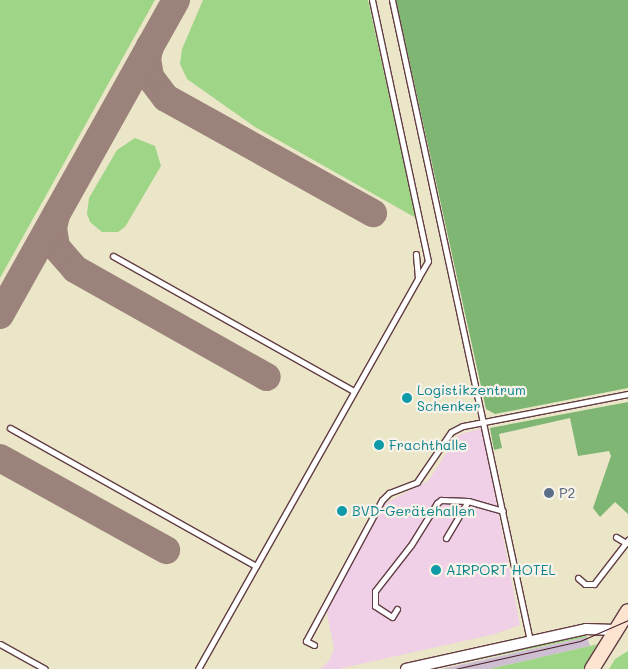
<!DOCTYPE html>
<html>
<head>
<meta charset="utf-8">
<style>
  body { margin:0 }
  #map { position:relative; width:628px; height:669px; overflow:hidden; background:#ece6c9; font-family:Mali,sans-serif }
  div>[style] { position:absolute }
  .built>* { inset:0; background:#efd0e6 }
  .industrial>* { inset:0; background:#cdbed2 }
  .green>* { inset:0; background:#9fd587 }
  .forest>* { inset:0; background:#7fb674 }
  .taxiway>* { height:28px; margin:-14px; padding:0 14px; transform-origin:14px; border-radius:14px; background:#9b827a }
  .roads { filter:drop-shadow(1px 0 #623d43) drop-shadow(-1px 0 #623d43) drop-shadow(0 1px #623d43) drop-shadow(0 -1px #623d43) }
  .lane>* { height:5px; margin:-2.5px; padding:0 2.5px; transform-origin:2.5px; border-radius:2.5px; background:#fff }
  .street>* { height:10px; margin:-5px; padding:0 5px; transform-origin:5px; border-radius:5px; background:#fff }
  .secondary>* { height:14px; margin:-7px; padding:0 7px; transform-origin:7px; border-radius:7px; background:#fde4d1 }
  .tram>* { height:1px; margin:-0.5px; padding:0 0.5px; transform-origin:0.5px; border-radius:0.5px; background:#4a1f2b }
  .dots>* { width:14px; height:14px; translate:-50% -50%; box-sizing:border-box; border:2px solid #f7f3e8; border-radius:50% }
  span { translate:-50% -50%; white-space:nowrap; text-align:center; line-height:1.15; -webkit-text-stroke:4.5px #f7f3e8; paint-order:stroke }
  .culture-label { font-size:14px; color:#0d838f }
  .left { translate:0 -50%; text-align:left }
  .service-label { font-size:14px; color:#4e5e75 }
</style>
</head>
<body>
<div id="map">
  <div class="built">
    <i style="clip-path:polygon(482px 428px,520px 625px,495px 634px,338px 669px,320px 669px,329px 661px,334px 649px,327px 613px,328px 603px,382px 505px,428px 481px,458px 435px)"></i>
  </div>
  <div class="industrial">
    <i style="clip-path:polygon(587px 637px,590px 646px,489px 669px,441px 669px)"></i>
  </div>
  <div class="green">
    <i style="clip-path:polygon(0 0,155px 0,0 278px)"></i>
    <i style="clip-path:polygon(203px 0,368px 0,416px 218px,255px 127px,187px 79px,180px 64px,182px 49px)"></i>
    <i style="clip-path:polygon(135px 138px,155px 146px,161px 166px,125px 227px,118px 232px,102px 232px,90px 222px,87px 214px,89px 198px,117px 150px)"></i>
    <i style="clip-path:polygon(584px 635px,587px 637px,433px 669px)"></i>
    <i style="clip-path:polygon(597px 644px,585px 669px,489px 669px,590px 646px)"></i>
    <i style="clip-path:polygon(628px 651px,628px 669px,609px 669px,615px 659px)"></i>
  </div>
  <div class="forest">
    <i style="clip-path:polygon(396px 0,628px 0,628px 388px,495px 414px,486px 409px)"></i>
    <i style="clip-path:polygon(628px 402px,628px 514px,615px 502px,600px 517px,593px 508px,611px 456px,609px 451px,578px 456px,570px 418px,499px 434px,502px 448px,494px 450px,490px 428px)"></i>
  </div>
  <div class="taxiway">
    <i style="left:150px;top:46px;width:12px;rotate:104deg"></i>
    <i style="left:147px;top:58px;width:19px;rotate:81deg"></i>
    <i style="left:150px;top:77px;width:26px;rotate:53deg"></i>
    <i style="left:166px;top:98px;width:237px;rotate:29.1deg"></i>
    <i style="left:56px;top:215px;width:13px;rotate:103deg"></i>
    <i style="left:53px;top:228px;width:19px;rotate:81deg"></i>
    <i style="left:56px;top:247px;width:29px;rotate:49deg"></i>
    <i style="left:75px;top:269px;width:220px;rotate:29.4deg"></i>
    <i style="left:0;top:315px;width:361px;rotate:-60.8deg"></i>
    <i style="left:0;top:458px;width:190px;rotate:29deg"></i>
  </div>
  <div class="roads">
    <div class="lane">
      <i style="left:372px;top:0;width:267px;rotate:77.9deg"></i>
      <i style="left:428px;top:261px;width:20px;rotate:120deg"></i>
      <i style="left:392px;top:0;width:656px;rotate:77.85deg"></i>
      <i style="left:113px;top:256px;width:276px;rotate:29.3deg"></i>
      <i style="left:10px;top:428px;width:282px;rotate:29.3deg"></i>
      <i style="left:616px;top:537px;width:12px;rotate:31deg"></i>
      <i style="left:446px;top:538px;width:43px;rotate:-59.3deg"></i>
      <i style="left:468px;top:501px;width:36px;rotate:16deg"></i>
      <i style="left:578px;top:578px;width:9px;rotate:41deg"></i>
      <i style="left:585px;top:584px;width:9px"></i>
      <i style="left:594px;top:584px;width:56px;rotate:-52.3deg"></i>
      <i style="left:397px;top:609px;width:9px;rotate:122deg"></i>
      <i style="left:392px;top:617px;width:20px;rotate:-147deg"></i>
      <i style="left:375px;top:606px;width:15px;rotate:-90deg"></i>
      <i style="left:375px;top:591px;width:58px;rotate:-52deg"></i>
      <i style="left:411px;top:545px;width:49px;rotate:-58.2deg"></i>
      <i style="left:437px;top:503px;width:5px;rotate:-37deg"></i>
      <i style="left:441px;top:500px;width:27px;rotate:2deg"></i>
      <i style="left:0;top:644px;width:51px;rotate:29.1deg"></i>
      <i style="left:314px;top:645px;width:9px;rotate:-153deg"></i>
      <i style="left:306px;top:641px;width:160px;rotate:-61.7deg"></i>
      <i style="left:382px;top:500px;width:10px;rotate:-45deg"></i>
      <i style="left:389px;top:493px;width:30px;rotate:-21deg"></i>
      <i style="left:417px;top:482px;width:60px;rotate:-55.8deg"></i>
      <i style="left:451px;top:432px;width:13px;rotate:-27deg"></i>
      <i style="left:463px;top:426px;width:168px;rotate:-11deg"></i>
      <i style="left:198px;top:669px;width:449px;rotate:-60.6deg"></i>
      <i style="left:418px;top:278px;width:24px;rotate:-95deg"></i>
    </div>
    <div class="street">
      <i style="left:406px;top:669px;width:184px;rotate:-12.5deg"></i>
      <i style="left:586px;top:629px;width:30px;rotate:2deg"></i>
    </div>
    <div class="secondary">
      <i style="left:592px;top:669px;width:68px;rotate:-58.2deg"></i>
    </div>
  </div>
  <div class="tram">
    <i style="left:455px;top:669px;width:128px;rotate:-12.6deg"></i>
    <i style="left:580px;top:641px;width:52px;rotate:-23.6deg"></i>
  </div>
  <div class="dots">
    <i style="left:407px;top:398px;background:#0f9aa8"></i>
    <i style="left:379px;top:445px;background:#0f9aa8"></i>
    <i style="left:549px;top:493px;background:#5c6f8a"></i>
    <i style="left:342px;top:511px;background:#0f9aa8"></i>
    <i style="left:436px;top:570px;background:#0f9aa8"></i>
  </div>
  <div class="culture-label">
    <span class="left" style="left:417px;top:398px">Logistikzentrum<br>Schenker</span>
    <span class="left" style="left:389px;top:445px">Frachthalle</span>
    <span class="left" style="left:352px;top:511px">BVD-Gerätehallen</span>
    <span class="left" style="left:446px;top:570px">AIRPORT HOTEL</span>
  </div>
  <div class="service-label">
    <span class="left" style="left:559px;top:493px">P2</span>
  </div>
</div>
</body>
</html>
